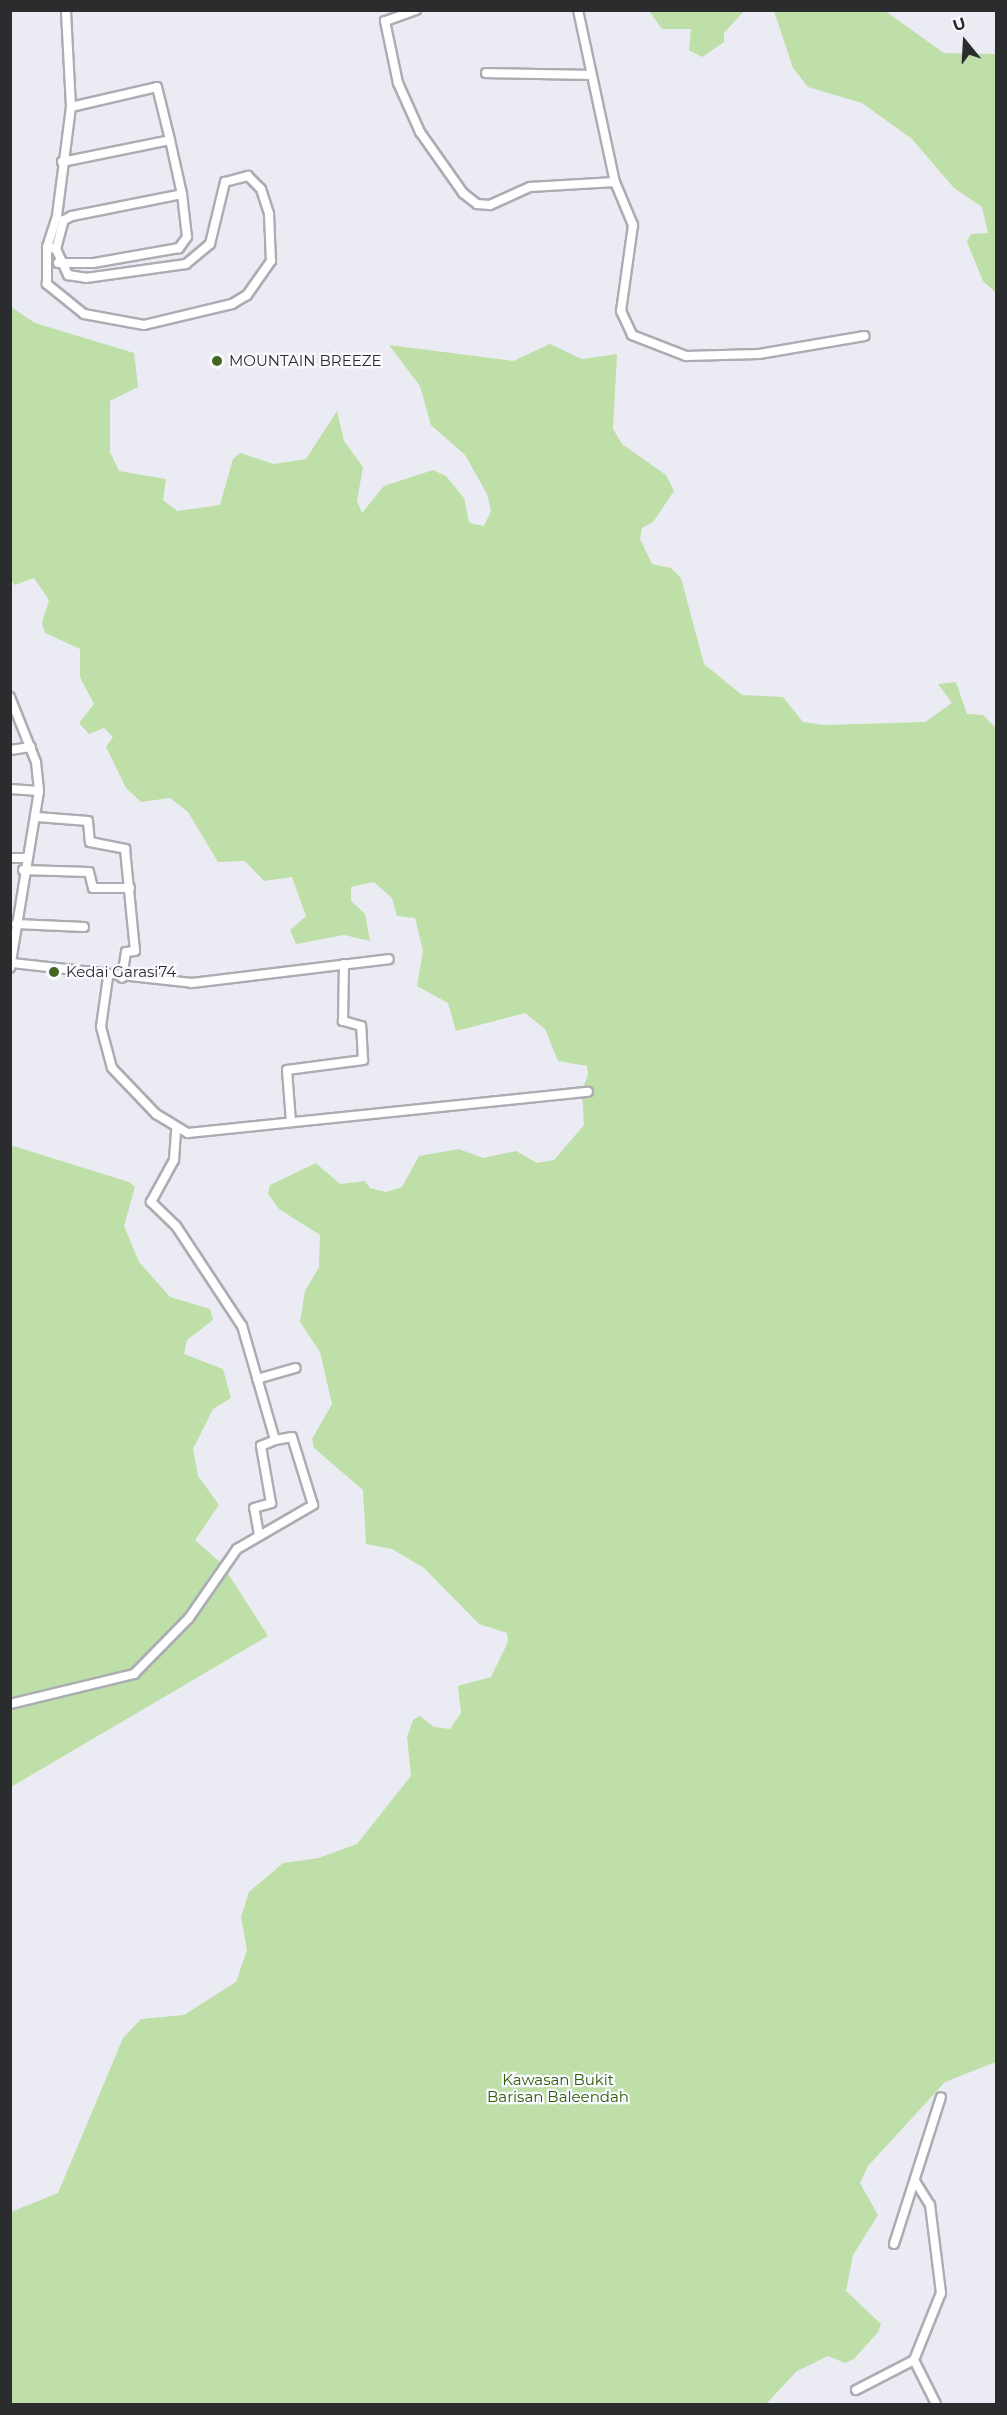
<!DOCTYPE html>
<html>
<head>
<meta charset="utf-8">
<style>
  body { margin:0 }
  #map { position:relative; width:1007px; height:2415px; overflow:hidden; background:#ebecf3; font-family:Montserrat,sans-serif }
  div>[style] { position:absolute }
  .green>* { inset:0; background:#bedfa7 }
  .roads { filter:drop-shadow(2px 0 #acadb3) drop-shadow(-2px 0 #acadb3) drop-shadow(0 2px #acadb3) drop-shadow(0 -2px #acadb3) }
  .street>* { height:8px; margin:-4px; padding:0 4px; transform-origin:4px; border-radius:4px; background:#fff }
  .dots>* { width:16px; height:16px; translate:-50% -50%; box-sizing:border-box; border:3px solid #f8faff; border-radius:50% }
  span { translate:-50% -50%; white-space:nowrap; text-align:center; line-height:1.15; -webkit-text-stroke:4.5px #f8faff; paint-order:stroke }
  .poi-label { font-size:15px; color:#2b2c2e }
  .left { translate:0 -50%; text-align:left }
  .park-label { font-size:15px; color:#325c01 }
  .frame { position:absolute; inset:0; border:12px solid #2b2c2e; pointer-events:none }
  .north { position:absolute; left:935px; top:12px; width:60px; height:60px; -webkit-text-stroke:4px #f8faff; paint-order:stroke; rotate:342deg; font-size:16px; font-weight:700; line-height:24px; text-align:center; color:#2b2c2e }
  .north::after { content:''; display:block; margin:auto; width:21px; height:27px; background:#2b2c2e; clip-path:polygon(50% 0,100% 100%,50% 72%,0 100%) }
</style>
</head>
<body>
<div id="map">
  <div class="green">
    <i style="clip-path:polygon(649px 11px,649px 10px,744px 11px,724px 33px,724px 42px,702px 57px,689px 50px,691px 29px,662px 29px)"></i>
    <i style="clip-path:polygon(774px 11px,885px 11px,944px 53px,996px 54px,996px 293px,983px 281px,967px 242px,971px 234px,988px 233px,982px 207px,954px 188px,912px 139px,862px 103px,808px 87px,793px 68px)"></i>
    <i style="clip-path:polygon(11px 307px,35px 323px,134px 353px,138px 387px,110px 401px,110px 452px,119px 471px,166px 479px,163px 500px,177px 511px,220px 505px,233px 459px,240px 453px,274px 464px,306px 459px,337px 411px,344px 441px,363px 467px,357px 501px,362px 513px,384px 486px,433px 470px,446px 476px,464px 498px,469px 523px,484px 526px,491px 511px,487px 494px,465px 455px,431px 425px,420px 386px,389px 345px,513px 361px,550px 344px,582px 359px,617px 354px,613px 429px,622px 444px,666px 475px,674px 491px,653px 522px,642px 528px,640px 539px,652px 564px,671px 568px,681px 578px,704px 664px,742px 695px,783px 697px,803px 722px,825px 725px,925px 722px,952px 703px,938px 684px,956px 682px,967px 714px,983px 715px,996px 728px,996px 2062px,945px 2082px,868px 2166px,860px 2183px,878px 2215px,853px 2255px,846px 2291px,881px 2324px,878px 2332px,854px 2359px,845px 2363px,828px 2356px,797px 2371px,766px 2404px,11px 2404px,11px 2212px,58px 2193px,123px 2038px,141px 2019px,184px 2015px,236px 1982px,247px 1950px,241px 1917px,249px 1892px,283px 1863px,319px 1858px,357px 1844px,411px 1776px,407px 1737px,413px 1720px,420px 1716px,434px 1727px,450px 1729px,461px 1713px,458px 1686px,491px 1677px,508px 1642px,507px 1633px,479px 1624px,424px 1568px,392px 1549px,366px 1544px,363px 1490px,314px 1448px,312px 1439px,332px 1404px,320px 1352px,300px 1322px,305px 1291px,319px 1267px,320px 1235px,279px 1209px,268px 1194px,270px 1185px,316px 1163px,340px 1184px,365px 1181px,370px 1188px,386px 1192px,402px 1187px,419px 1156px,459px 1149px,483px 1158px,516px 1151px,537px 1163px,554px 1160px,584px 1125px,582px 1091px,588px 1074px,587px 1066px,558px 1061px,545px 1029px,525px 1013px,456px 1031px,448px 1003px,417px 986px,423px 951px,415px 918px,397px 916px,392px 898px,374px 882px,351px 887px,351px 901px,365px 914px,370px 941px,344px 935px,296px 944px,290px 930px,306px 916px,292px 877px,264px 881px,245px 861px,218px 862px,188px 812px,170px 798px,141px 802px,126px 788px,106px 747px,113px 737px,104px 728px,89px 734px,79px 723px,94px 704px,80px 677px,80px 649px,45px 633px,42px 623px,49px 600px,34px 578px,15px 585px,11px 580px)"></i>
    <i style="clip-path:polygon(10px 1145px,129px 1182px,135px 1187px,124px 1226px,139px 1262px,170px 1297px,210px 1309px,213px 1320px,187px 1340px,184px 1354px,223px 1369px,231px 1398px,213px 1409px,193px 1449px,198px 1476px,219px 1505px,195px 1540px,222px 1564px,268px 1636px,11px 1787px)"></i>
  </div>
  <div class="roads">
    <div class="street">
      <i style="left:416px;top:10px;width:33px;rotate:160deg"></i>
      <i style="left:385px;top:21px;width:63px;rotate:78.2deg"></i>
      <i style="left:398px;top:83px;width:54px;rotate:65.8deg"></i>
      <i style="left:420px;top:132px;width:75px;rotate:54.8deg"></i>
      <i style="left:463px;top:193px;width:18px;rotate:38deg"></i>
      <i style="left:477px;top:204px;width:13px;rotate:4deg"></i>
      <i style="left:490px;top:205px;width:44px;rotate:-24.2deg"></i>
      <i style="left:530px;top:187px;width:85px;rotate:-3.4deg"></i>
      <i style="left:578px;top:10px;width:176px;rotate:77.9deg"></i>
      <i style="left:615px;top:182px;width:47px;rotate:67.3deg"></i>
      <i style="left:633px;top:225px;width:87px;rotate:97.9deg"></i>
      <i style="left:621px;top:311px;width:26px;rotate:65deg"></i>
      <i style="left:632px;top:335px;width:58px;rotate:21.3deg"></i>
      <i style="left:686px;top:356px;width:73px;rotate:-1.6deg"></i>
      <i style="left:759px;top:354px;width:107px;rotate:-9.7deg"></i>
      <i style="left:486px;top:73px;width:104px;rotate:1.1deg"></i>
      <i style="left:71px;top:107px;width:88px;rotate:-13.1deg"></i>
      <i style="left:157px;top:87px;width:55px;rotate:76.2deg"></i>
      <i style="left:62px;top:162px;width:110px;rotate:-11.5deg"></i>
      <i style="left:170px;top:140px;width:55px;rotate:77.5deg"></i>
      <i style="left:47px;top:247px;width:9px;rotate:13deg"></i>
      <i style="left:56px;top:249px;width:29px;rotate:65deg"></i>
      <i style="left:68px;top:275px;width:18px;rotate:9deg"></i>
      <i style="left:86px;top:278px;width:101px;rotate:-8deg"></i>
      <i style="left:186px;top:264px;width:31px;rotate:-40deg"></i>
      <i style="left:210px;top:244px;width:64px;rotate:-76.4deg"></i>
      <i style="left:225px;top:182px;width:24px;rotate:-15deg"></i>
      <i style="left:248px;top:176px;width:18px;rotate:45deg"></i>
      <i style="left:261px;top:189px;width:26px;rotate:72deg"></i>
      <i style="left:269px;top:214px;width:47px;rotate:87.6deg"></i>
      <i style="left:271px;top:261px;width:42px;rotate:125.2deg"></i>
      <i style="left:247px;top:295px;width:17px;rotate:149deg"></i>
      <i style="left:232px;top:304px;width:90px;rotate:166.6deg"></i>
      <i style="left:144px;top:325px;width:61px;rotate:-169.6deg"></i>
      <i style="left:84px;top:314px;width:48px;rotate:-141deg"></i>
      <i style="left:47px;top:284px;width:37px;rotate:-90deg"></i>
      <i style="left:47px;top:247px;width:33px;rotate:-72deg"></i>
      <i style="left:57px;top:216px;width:110px;rotate:-82.7deg"></i>
      <i style="left:71px;top:107px;width:97px;rotate:-93deg"></i>
      <i style="left:56px;top:249px;width:30px;rotate:-75deg"></i>
      <i style="left:64px;top:220px;width:9px;rotate:-27deg"></i>
      <i style="left:72px;top:216px;width:112px;rotate:-11.3deg"></i>
      <i style="left:182px;top:194px;width:43px;rotate:83.4deg"></i>
      <i style="left:187px;top:237px;width:14px;rotate:126deg"></i>
      <i style="left:179px;top:248px;width:86px;rotate:170deg"></i>
      <i style="left:94px;top:263px;width:36px;rotate:180deg"></i>
      <i style="left:10px;top:697px;width:70px;rotate:68.2deg"></i>
      <i style="left:36px;top:762px;width:29px;rotate:84deg"></i>
      <i style="left:39px;top:791px;width:179px;rotate:99.3deg"></i>
      <i style="left:10px;top:750px;width:21px;rotate:-8deg"></i>
      <i style="left:10px;top:789px;width:29px;rotate:4deg"></i>
      <i style="left:37px;top:817px;width:51px;rotate:4.5deg"></i>
      <i style="left:88px;top:821px;width:21px;rotate:85deg"></i>
      <i style="left:90px;top:842px;width:36px;rotate:11deg"></i>
      <i style="left:125px;top:849px;width:102px;rotate:84.4deg"></i>
      <i style="left:135px;top:951px;width:9px;rotate:174deg"></i>
      <i style="left:126px;top:952px;width:26px;rotate:99deg"></i>
      <i style="left:10px;top:858px;width:16px"></i>
      <i style="left:23px;top:870px;width:66px;rotate:1.7deg"></i>
      <i style="left:89px;top:872px;width:16px;rotate:76deg"></i>
      <i style="left:93px;top:888px;width:37px"></i>
      <i style="left:16px;top:924px;width:68px;rotate:2.5deg"></i>
      <i style="left:12px;top:963px;width:181px;rotate:6.3deg"></i>
      <i style="left:192px;top:983px;width:198px;rotate:-6.9deg"></i>
      <i style="left:108px;top:977px;width:50px;rotate:98deg"></i>
      <i style="left:101px;top:1027px;width:42px;rotate:75deg"></i>
      <i style="left:112px;top:1068px;width:64px;rotate:46.3deg"></i>
      <i style="left:156px;top:1114px;width:37px;rotate:31deg"></i>
      <i style="left:188px;top:1133px;width:402px;rotate:-5.9deg"></i>
      <i style="left:291px;top:1122px;width:52px;rotate:-94.4deg"></i>
      <i style="left:287px;top:1070px;width:77px;rotate:-7.5deg"></i>
      <i style="left:363px;top:1060px;width:34px;rotate:-93deg"></i>
      <i style="left:361px;top:1026px;width:19px;rotate:-164deg"></i>
      <i style="left:343px;top:1021px;width:57px;rotate:-89deg"></i>
      <i style="left:257px;top:1379px;width:40px;rotate:-16deg"></i>
      <i style="left:259px;top:1535px;width:27px;rotate:-100deg"></i>
      <i style="left:254px;top:1508px;width:18px;rotate:-16deg"></i>
      <i style="left:271px;top:1503px;width:58px;rotate:-100deg"></i>
      <i style="left:261px;top:1446px;width:15px;rotate:-23deg"></i>
      <i style="left:10px;top:1704px;width:128px;rotate:-13.6deg"></i>
      <i style="left:134px;top:1674px;width:78px;rotate:-45.5deg"></i>
      <i style="left:189px;top:1618px;width:84px;rotate:-55.2deg"></i>
      <i style="left:237px;top:1549px;width:88px;rotate:-30.1deg"></i>
      <i style="left:313px;top:1505px;width:71px;rotate:-107.2deg"></i>
      <i style="left:292px;top:1437px;width:17px;rotate:170deg"></i>
      <i style="left:275px;top:1440px;width:119px;rotate:-106.1deg"></i>
      <i style="left:242px;top:1326px;width:120px;rotate:-123.4deg"></i>
      <i style="left:176px;top:1226px;width:35px;rotate:-136deg"></i>
      <i style="left:151px;top:1202px;width:48px;rotate:-61.3deg"></i>
      <i style="left:174px;top:1160px;width:31px;rotate:-86deg"></i>
      <i style="left:894px;top:2244px;width:154px;rotate:-72.3deg"></i>
      <i style="left:914px;top:2360px;width:72px;rotate:-68.1deg"></i>
      <i style="left:941px;top:2293px;width:89px;rotate:-97.1deg"></i>
      <i style="left:930px;top:2205px;width:28px;rotate:-122deg"></i>
      <i style="left:856px;top:2390px;width:65px;rotate:-27.3deg"></i>
      <i style="left:914px;top:2360px;width:49px;rotate:63.4deg"></i>
    </div>
  </div>
  <div class="dots">
    <i style="left:217px;top:361px;background:#426721"></i>
    <i style="left:54px;top:972px;background:#426721"></i>
  </div>
  <div class="poi-label">
    <span class="left" style="left:229px;top:361px">MOUNTAIN BREEZE</span>
    <span class="left" style="left:66px;top:972px">Kedai Garasi74</span>
  </div>
  <div class="park-label">
    <span style="left:558px;top:2088px">Kawasan Bukit<br>Barisan Baleendah</span>
  </div>
  <div class="frame"></div>
  <div class="north">U</div>
</div>
</body>
</html>
